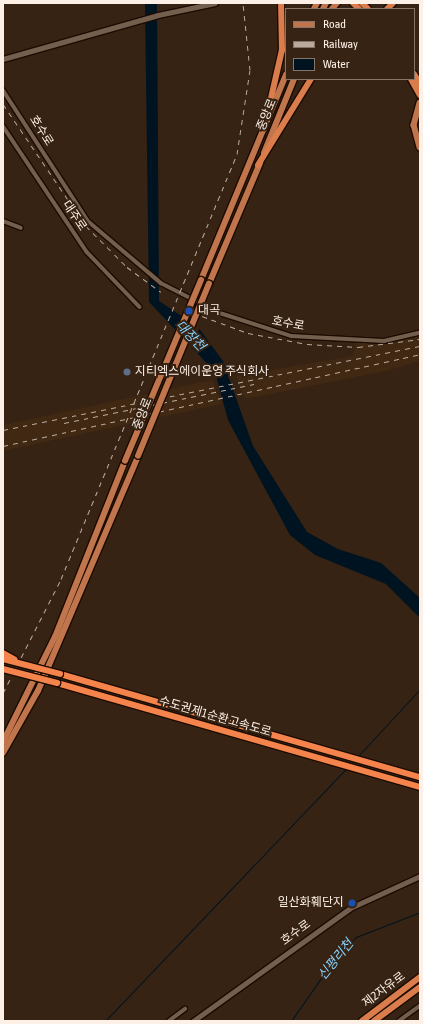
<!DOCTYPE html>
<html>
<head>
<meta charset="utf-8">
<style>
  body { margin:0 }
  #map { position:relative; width:423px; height:1024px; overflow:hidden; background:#362313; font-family:"Asap Condensed","Noto Sans KR",sans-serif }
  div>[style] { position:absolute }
  .built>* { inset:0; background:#402813 }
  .water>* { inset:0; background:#001320 }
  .pier>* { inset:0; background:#362313 }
  .stream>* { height:1px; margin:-0.5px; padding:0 0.5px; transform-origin:0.5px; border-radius:0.5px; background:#001320 }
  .roads { filter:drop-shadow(1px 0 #1c0b01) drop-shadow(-1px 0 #1c0b01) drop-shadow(0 1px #1c0b01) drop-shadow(0 -1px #1c0b01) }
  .minor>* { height:3.5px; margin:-1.75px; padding:0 1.75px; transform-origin:1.75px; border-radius:1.75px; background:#745e4d }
  .tertiary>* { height:4.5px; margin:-2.25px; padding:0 2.25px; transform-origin:2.25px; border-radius:2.25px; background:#745e4d }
  .secondary>* { height:5px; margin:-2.5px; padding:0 2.5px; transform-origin:2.5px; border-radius:2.5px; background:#745e4d }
  .primary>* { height:5.5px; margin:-2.75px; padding:0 2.75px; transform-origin:2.75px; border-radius:2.75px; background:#c1754c }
  .trunk>* { height:6px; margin:-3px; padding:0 3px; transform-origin:3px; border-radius:3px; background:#da7c4c }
  .motorway>* { height:6px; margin:-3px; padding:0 3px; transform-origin:3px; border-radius:3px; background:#f4844c }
  .rail>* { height:1px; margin-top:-0.5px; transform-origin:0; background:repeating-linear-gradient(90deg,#b9aa9e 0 5px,transparent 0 10px) }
  .bridges { filter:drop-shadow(1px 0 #1c0b01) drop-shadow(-1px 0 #1c0b01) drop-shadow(0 1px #1c0b01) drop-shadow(0 -1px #1c0b01) }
  .primary-bridge>* { height:5.5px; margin:-2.75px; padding:0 2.75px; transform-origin:2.75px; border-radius:2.75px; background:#c1754c }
  .motorway-bridge>* { height:6px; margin:-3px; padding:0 3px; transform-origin:3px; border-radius:3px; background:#f4844c }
  .dots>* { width:11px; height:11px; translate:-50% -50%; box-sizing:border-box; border:2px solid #362313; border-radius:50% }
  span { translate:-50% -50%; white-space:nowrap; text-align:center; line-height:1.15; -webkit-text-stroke:4px #362313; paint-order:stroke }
  .street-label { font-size:12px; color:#fdf0e6 }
  .poi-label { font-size:12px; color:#fdf0e6 }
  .left { translate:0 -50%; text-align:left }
  .right { translate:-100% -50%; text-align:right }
  .water-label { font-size:13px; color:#86d0fd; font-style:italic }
  .frame { position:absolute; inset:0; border:4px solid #fdf0e6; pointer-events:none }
  .legend { position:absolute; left:285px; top:8px; width:130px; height:72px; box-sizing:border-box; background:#362313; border:1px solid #867567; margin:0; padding:5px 7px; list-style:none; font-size:12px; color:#fdf0e6 }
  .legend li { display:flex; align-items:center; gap:8px; height:20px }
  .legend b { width:20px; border:1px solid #867567 }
</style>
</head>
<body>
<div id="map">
  <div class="built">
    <i style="clip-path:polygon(420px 332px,420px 361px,386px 371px,245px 399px,236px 376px,353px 356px,356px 341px)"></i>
    <i style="clip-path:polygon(212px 380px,222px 404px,3px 451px,3px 425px)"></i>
  </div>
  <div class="water">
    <i style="clip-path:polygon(145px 3px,157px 3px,159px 301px,198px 327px,223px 361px,253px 446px,307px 532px,338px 549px,381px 563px,420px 598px,420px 618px,386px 584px,315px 555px,290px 535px,228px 420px,215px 372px,149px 302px)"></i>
  </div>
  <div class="pier">
    <i style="clip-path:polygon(182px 314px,200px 327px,190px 352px,173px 334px)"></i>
  </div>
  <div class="stream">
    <i style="left:358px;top:756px;width:91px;rotate:-47.2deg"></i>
    <i style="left:105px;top:1021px;width:349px;rotate:-46.3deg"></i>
    <i style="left:291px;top:1021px;width:77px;rotate:-55.1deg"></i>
    <i style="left:335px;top:958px;width:30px;rotate:-45deg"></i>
    <i style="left:356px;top:937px;width:69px;rotate:-21.3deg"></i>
  </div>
  <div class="roads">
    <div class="minor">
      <i style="left:3px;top:90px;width:156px;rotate:57deg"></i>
      <i style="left:88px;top:221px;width:96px;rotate:40.3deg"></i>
      <i style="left:161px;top:283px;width:66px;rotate:27deg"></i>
      <i style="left:220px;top:313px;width:75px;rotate:17.9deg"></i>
      <i style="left:291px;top:336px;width:93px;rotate:3.1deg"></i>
      <i style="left:384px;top:341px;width:37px;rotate:-13deg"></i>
      <i style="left:3px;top:126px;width:151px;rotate:56.3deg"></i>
      <i style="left:87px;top:252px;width:76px;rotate:46.1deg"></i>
      <i style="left:3px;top:221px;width:19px;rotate:21deg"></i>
      <i style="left:169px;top:1021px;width:20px;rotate:-37deg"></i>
      <i style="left:399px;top:1021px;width:26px;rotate:-36deg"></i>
    </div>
    <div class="tertiary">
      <i style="left:3px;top:59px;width:161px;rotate:-15.8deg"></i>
      <i style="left:158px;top:15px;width:58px;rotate:-11.9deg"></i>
    </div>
    <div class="secondary">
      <i style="left:193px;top:1021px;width:193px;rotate:-35.7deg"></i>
      <i style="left:350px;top:908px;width:77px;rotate:-24.6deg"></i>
    </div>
    <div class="primary">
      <i style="left:314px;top:9px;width:7px;rotate:-63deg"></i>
      <i style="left:323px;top:9px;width:7px;rotate:-63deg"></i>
      <i style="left:332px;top:9px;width:8px;rotate:-50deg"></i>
      <i style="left:420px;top:103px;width:23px;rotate:105deg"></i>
      <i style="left:414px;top:125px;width:23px;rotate:75deg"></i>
      <i style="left:264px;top:153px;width:80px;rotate:-67.9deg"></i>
      <i style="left:201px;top:280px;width:222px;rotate:-67.5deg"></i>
      <i style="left:209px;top:284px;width:131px;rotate:-67.1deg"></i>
      <i style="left:3px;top:742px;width:117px;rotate:-63.7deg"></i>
      <i style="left:55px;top:637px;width:189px;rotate:-68.3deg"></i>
      <i style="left:3px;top:753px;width:71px;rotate:-60.6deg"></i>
      <i style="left:38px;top:691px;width:255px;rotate:-66.9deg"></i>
    </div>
    <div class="trunk">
      <i style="left:353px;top:3px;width:8px;rotate:45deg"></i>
      <i style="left:362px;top:3px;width:8px;rotate:45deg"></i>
      <i style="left:387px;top:9px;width:8px;rotate:-45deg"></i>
      <i style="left:414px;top:74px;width:12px;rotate:59deg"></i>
      <i style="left:411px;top:79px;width:18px;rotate:61deg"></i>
      <i style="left:264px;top:129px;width:81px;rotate:-77.2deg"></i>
      <i style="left:282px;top:50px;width:47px;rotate:-91.2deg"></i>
      <i style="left:258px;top:165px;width:101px;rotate:-58.4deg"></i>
      <i style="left:362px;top:1021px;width:73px;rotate:-37.2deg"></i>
      <i style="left:374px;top:1021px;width:57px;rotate:-36.5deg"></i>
    </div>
    <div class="motorway">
      <i style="left:60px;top:674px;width:374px;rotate:16deg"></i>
      <i style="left:57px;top:683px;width:378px;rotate:16deg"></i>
    </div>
  </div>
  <div class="rail">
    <i style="left:3px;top:104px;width:148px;rotate:55.8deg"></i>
    <i style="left:86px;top:226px;width:58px;rotate:45deg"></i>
    <i style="left:127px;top:267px;width:42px;rotate:36.3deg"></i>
    <i style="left:202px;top:316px;width:49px;rotate:20.3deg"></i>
    <i style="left:248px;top:333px;width:60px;rotate:10.6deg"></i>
    <i style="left:307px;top:344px;width:51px;rotate:3.4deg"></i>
    <i style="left:358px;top:347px;width:63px;rotate:-7.4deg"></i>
    <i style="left:64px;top:423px;width:194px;rotate:-11.6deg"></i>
    <i style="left:3px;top:430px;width:425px;rotate:-11.4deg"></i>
    <i style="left:3px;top:446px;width:427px;rotate:-12.4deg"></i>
    <i style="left:3px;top:693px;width:128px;rotate:-63deg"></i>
    <i style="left:61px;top:579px;width:460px;rotate:-67.5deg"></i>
    <i style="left:237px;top:154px;width:85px;rotate:-81.2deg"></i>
    <i style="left:250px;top:70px;width:67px;rotate:-96deg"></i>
  </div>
  <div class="bridges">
    <div class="primary-bridge">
      <i style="left:138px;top:456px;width:186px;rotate:-67.6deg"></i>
      <i style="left:125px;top:461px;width:196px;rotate:-67.2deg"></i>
    </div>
    <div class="motorway-bridge">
      <i style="left:3px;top:653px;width:13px;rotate:29deg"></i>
      <i style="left:3px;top:659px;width:59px;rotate:14.7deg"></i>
      <i style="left:3px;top:669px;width:56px;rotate:14.5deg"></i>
    </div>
  </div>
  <div class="dots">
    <i style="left:189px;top:311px;background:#1a4fb4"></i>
    <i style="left:127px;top:372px;background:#5c6f8a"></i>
    <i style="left:352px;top:903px;background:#1a4fb4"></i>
  </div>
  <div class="street-label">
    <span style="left:267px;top:115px;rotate:-68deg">중앙로</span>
    <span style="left:41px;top:131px;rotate:58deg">호수로</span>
    <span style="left:74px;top:216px;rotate:56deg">대주로</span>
    <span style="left:288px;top:324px;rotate:11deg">호수로</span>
    <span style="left:143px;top:414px;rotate:-69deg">중앙로</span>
    <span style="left:215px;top:717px;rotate:16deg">수도권제1순환고속도로</span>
    <span style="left:296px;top:933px;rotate:-36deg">호수로</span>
    <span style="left:384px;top:990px;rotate:-37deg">제2자유로</span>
  </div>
  <div class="poi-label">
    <span class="left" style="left:198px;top:311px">대곡</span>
    <span class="left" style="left:135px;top:372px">지티엑스에이운영 주식회사</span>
    <span class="right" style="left:344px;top:903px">일산화훼단지</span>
  </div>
  <div class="water-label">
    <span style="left:190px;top:336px;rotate:46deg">대장천</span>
    <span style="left:336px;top:960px;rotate:-51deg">신평리천</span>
  </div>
  <div class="frame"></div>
  <ul class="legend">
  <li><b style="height:5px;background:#c1754c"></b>Road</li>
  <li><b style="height:5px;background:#b9aa9e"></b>Railway</li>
  <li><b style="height:11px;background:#001320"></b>Water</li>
  </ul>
</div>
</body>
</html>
